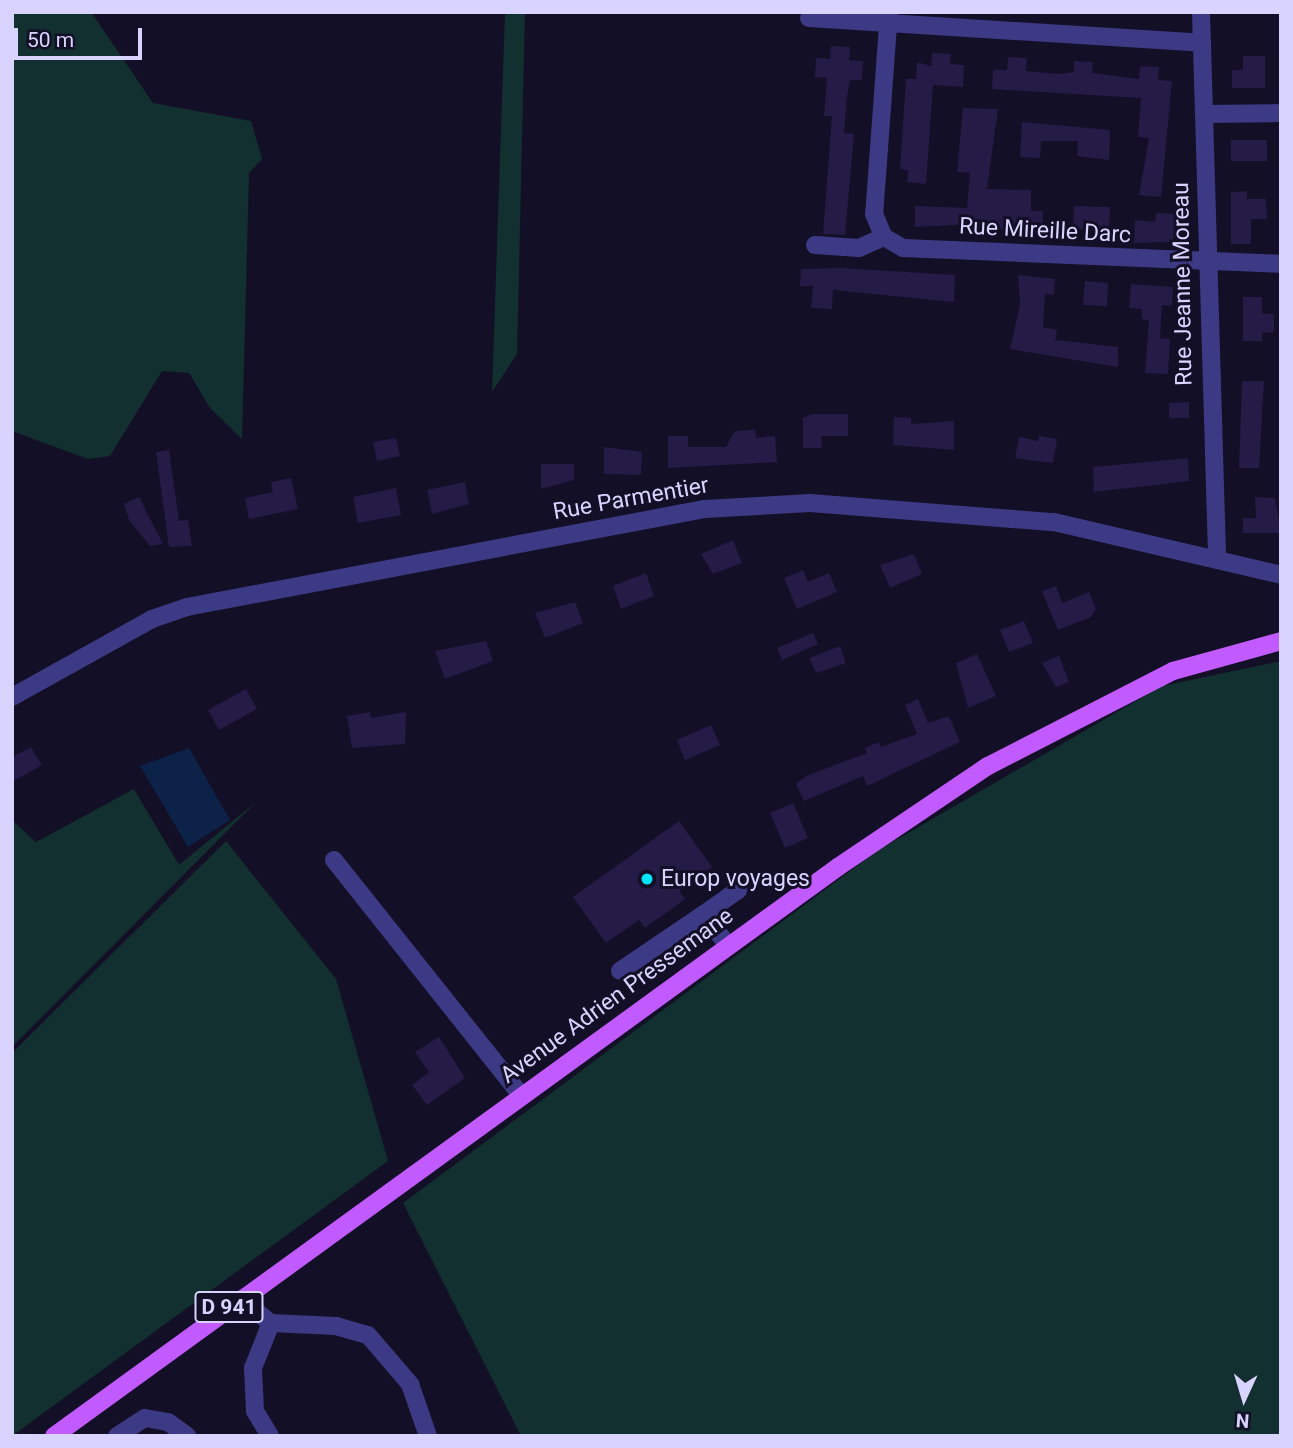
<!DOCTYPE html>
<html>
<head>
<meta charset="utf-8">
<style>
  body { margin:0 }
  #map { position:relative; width:1293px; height:1448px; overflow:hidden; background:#130f26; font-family:Roboto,sans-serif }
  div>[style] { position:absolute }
  .green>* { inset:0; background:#12302f }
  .water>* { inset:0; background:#0c2248 }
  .building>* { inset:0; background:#241b47 }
  .minor>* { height:18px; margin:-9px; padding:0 9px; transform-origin:9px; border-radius:9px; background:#3d3a85 }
  .major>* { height:18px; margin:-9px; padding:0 9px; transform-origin:9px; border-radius:9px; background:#c25bff }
  .dots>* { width:19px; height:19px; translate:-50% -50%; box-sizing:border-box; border:4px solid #130f26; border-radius:50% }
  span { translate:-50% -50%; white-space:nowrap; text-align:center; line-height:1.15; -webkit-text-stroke:6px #130f26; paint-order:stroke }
  .shield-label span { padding:2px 5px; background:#130f26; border:2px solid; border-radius:5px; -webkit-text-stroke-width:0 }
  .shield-label { font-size:21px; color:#d9d4ff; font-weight:700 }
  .street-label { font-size:23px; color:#d9d4ff }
  .poi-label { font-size:23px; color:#d9d4ff }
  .left { translate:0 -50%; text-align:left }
  .frame { position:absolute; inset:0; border:14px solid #d9d4ff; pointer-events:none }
  .north { position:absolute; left:1209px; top:1364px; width:70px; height:70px; -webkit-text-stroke:5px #130f26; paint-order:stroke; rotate:184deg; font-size:19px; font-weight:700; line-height:28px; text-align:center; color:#d9d4ff }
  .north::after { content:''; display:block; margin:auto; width:24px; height:32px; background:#d9d4ff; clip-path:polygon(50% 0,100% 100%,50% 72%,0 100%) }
  .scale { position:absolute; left:14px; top:28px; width:128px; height:32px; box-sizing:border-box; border:4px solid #d9d4ff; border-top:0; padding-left:9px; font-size:21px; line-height:24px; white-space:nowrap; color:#d9d4ff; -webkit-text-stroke:5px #130f26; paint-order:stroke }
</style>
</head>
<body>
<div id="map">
  <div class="green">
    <i style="clip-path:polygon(12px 12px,91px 12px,153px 103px,251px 121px,262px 159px,249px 173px,242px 439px,210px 408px,189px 373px,162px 371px,110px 456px,88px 459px,12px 431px)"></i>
    <i style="clip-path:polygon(505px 12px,525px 12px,517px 354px,492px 392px)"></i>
    <i style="clip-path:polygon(1281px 661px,1281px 1436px,521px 1436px,403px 1203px,877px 851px,1162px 686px)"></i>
    <i style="clip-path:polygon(134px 789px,179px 865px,256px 802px,12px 1047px,12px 820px,36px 842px)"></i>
    <i style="clip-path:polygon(226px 841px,336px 979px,388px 1161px,12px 1436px,12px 1053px)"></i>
  </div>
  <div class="water">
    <i style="clip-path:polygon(189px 748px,230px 820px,188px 847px,140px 766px)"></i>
  </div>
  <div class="building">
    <i style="clip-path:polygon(831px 46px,850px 47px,849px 60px,863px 61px,862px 80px,850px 80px,847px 96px,844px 133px,854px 134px,845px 235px,823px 234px,832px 116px,824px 116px,827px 78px,815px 77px,816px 58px,830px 59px)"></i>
    <i style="clip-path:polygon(932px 53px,951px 54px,950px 64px,964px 65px,963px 87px,933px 85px,926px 184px,907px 182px,908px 170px,900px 169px,906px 79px,916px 79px,917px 62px,931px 66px)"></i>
    <i style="clip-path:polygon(1243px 56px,1265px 56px,1265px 88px,1232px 88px,1232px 70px,1243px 70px)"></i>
    <i style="clip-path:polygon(1008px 57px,1027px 58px,1026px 71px,1059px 74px,1074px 72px,1074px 61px,1093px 62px,1092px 73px,1139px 79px,1140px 66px,1159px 67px,1158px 80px,1172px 81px,1161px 197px,1139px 195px,1149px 138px,1138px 137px,1141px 98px,992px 89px,993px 70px,1007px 70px)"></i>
    <i style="clip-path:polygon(963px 108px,998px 109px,987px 189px,1031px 190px,1031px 211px,1043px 211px,1043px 231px,972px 229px,972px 224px,915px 227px,915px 206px,967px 208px,970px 173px,957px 172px)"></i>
    <i style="clip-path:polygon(1022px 122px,1110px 130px,1109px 160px,1077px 156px,1078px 141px,1041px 141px,1040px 158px,1020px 157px)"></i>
    <i style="clip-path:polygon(1231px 140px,1267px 140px,1267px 161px,1231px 161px)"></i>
    <i style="clip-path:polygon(1247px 191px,1247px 199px,1266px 199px,1267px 219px,1251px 219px,1251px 244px,1231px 244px,1231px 192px)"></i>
    <i style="clip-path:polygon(1074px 206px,1110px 207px,1109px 230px,1073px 229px)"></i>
    <i style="clip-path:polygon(1156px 213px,1175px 214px,1173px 242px,1134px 243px,1135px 220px,1155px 222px)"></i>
    <i style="clip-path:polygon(842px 268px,955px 275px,954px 302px,833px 290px,832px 309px,811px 308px,813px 286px,800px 286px,801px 269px)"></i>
    <i style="clip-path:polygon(1018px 275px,1055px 279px,1054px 295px,1045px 294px,1043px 327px,1057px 330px,1055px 340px,1118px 347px,1118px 367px,1010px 349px,1020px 304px)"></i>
    <i style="clip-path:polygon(1085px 281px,1108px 283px,1107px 306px,1083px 305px)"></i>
    <i style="clip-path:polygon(1131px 284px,1173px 287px,1172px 306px,1162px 305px,1160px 338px,1170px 339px,1168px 374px,1145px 373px,1149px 320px,1142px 319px,1142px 309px,1129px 308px)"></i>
    <i style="clip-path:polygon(1243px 297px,1262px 297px,1262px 314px,1274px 314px,1274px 332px,1262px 333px,1262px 341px,1243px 341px)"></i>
    <i style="clip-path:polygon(1242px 381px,1264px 381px,1259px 468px,1239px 468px)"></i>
    <i style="clip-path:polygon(1189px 402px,1189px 418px,1169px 418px,1169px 403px)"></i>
    <i style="clip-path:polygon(812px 414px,848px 414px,848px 436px,821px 436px,822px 448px,803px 448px,803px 418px)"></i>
    <i style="clip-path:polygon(894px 417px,911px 418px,911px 424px,954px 421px,954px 450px,893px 445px)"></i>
    <i style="clip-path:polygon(755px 430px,756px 438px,775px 436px,777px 462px,668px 468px,668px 436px,688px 436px,688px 447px,726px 447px,735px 431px)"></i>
    <i style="clip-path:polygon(1039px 436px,1057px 439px,1053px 463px,1015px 458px,1019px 437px,1038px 441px)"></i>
    <i style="clip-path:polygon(396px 438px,400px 456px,377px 461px,373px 442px)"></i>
    <i style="clip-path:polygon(604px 447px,642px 452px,641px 475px,604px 474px)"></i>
    <i style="clip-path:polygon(169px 450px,179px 521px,188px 520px,192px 546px,169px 547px,156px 452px)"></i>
    <i style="clip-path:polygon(1188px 458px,1189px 481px,1094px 492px,1093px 467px)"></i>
    <i style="clip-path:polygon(541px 464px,574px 464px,574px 480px,541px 489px)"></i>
    <i style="clip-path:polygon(291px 478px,298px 509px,249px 519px,245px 498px,273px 492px,271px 482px)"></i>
    <i style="clip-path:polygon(465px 482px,469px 504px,432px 514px,427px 490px)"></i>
    <i style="clip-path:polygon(396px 488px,401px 515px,358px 523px,353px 497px)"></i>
    <i style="clip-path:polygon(139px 497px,163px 544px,150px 546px,129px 520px,124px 504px)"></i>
    <i style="clip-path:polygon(1255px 497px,1275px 498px,1281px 533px,1243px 533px,1243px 518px,1256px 518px)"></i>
    <i style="clip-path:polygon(733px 540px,742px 563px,713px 574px,701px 554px)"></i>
    <i style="clip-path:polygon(914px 554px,922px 574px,890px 588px,880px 565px)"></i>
    <i style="clip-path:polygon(803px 570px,808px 582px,829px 573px,837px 592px,797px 609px,784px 578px)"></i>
    <i style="clip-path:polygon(646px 573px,654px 596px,621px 609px,613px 586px)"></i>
    <i style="clip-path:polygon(1056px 586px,1062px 603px,1089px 592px,1096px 609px,1091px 617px,1058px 630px,1042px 591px)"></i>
    <i style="clip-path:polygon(575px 602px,583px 623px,545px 638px,535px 613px)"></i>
    <i style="clip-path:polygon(1024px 621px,1033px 643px,1009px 652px,1000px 630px)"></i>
    <i style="clip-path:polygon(813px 633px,818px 644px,782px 660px,777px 648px)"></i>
    <i style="clip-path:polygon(486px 641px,493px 661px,445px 679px,435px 651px)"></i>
    <i style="clip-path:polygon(840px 646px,846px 663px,816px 673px,809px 658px)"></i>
    <i style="clip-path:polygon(977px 654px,996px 696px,968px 708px,956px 663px)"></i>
    <i style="clip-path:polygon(1059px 656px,1069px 682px,1056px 687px,1042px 663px)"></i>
    <i style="clip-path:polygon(246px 689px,257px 709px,219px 730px,208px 710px)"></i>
    <i style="clip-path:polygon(918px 699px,928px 723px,949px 716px,960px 742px,867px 786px,863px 776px,804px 801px,796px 784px,806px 776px,867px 753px,865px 748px,879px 742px,881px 747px,917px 734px,905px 705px)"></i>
    <i style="clip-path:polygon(370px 712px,371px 718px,406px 712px,405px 744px,352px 748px,347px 716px)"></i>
    <i style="clip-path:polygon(711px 725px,720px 745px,685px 760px,677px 740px)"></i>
    <i style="clip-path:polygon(31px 747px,42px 765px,12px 782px,12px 757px)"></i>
    <i style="clip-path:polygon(793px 803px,808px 838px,785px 848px,770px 813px)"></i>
    <i style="clip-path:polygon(679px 821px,712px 867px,679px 891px,685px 899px,645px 928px,639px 920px,606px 943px,573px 897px)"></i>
    <i style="clip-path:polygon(439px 1037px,465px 1078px,427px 1105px,412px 1085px,429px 1072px,415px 1052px)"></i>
  </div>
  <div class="minor">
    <i style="left:889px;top:12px;width:203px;rotate:94.2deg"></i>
    <i style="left:874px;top:214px;width:25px;rotate:67deg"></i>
    <i style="left:884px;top:237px;width:22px;rotate:30deg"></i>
    <i style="left:903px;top:248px;width:378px;rotate:2.4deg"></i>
    <i style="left:1201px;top:12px;width:543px;rotate:88.31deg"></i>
    <i style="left:809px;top:18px;width:394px;rotate:3.6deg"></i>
    <i style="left:1204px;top:114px;width:77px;rotate:-0.7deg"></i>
    <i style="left:815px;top:245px;width:44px;rotate:3.9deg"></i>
    <i style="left:859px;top:248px;width:27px;rotate:-24deg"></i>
    <i style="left:12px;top:697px;width:160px;rotate:-29.1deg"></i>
    <i style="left:152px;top:619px;width:37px;rotate:-19deg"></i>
    <i style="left:187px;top:607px;width:526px;rotate:-10.73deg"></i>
    <i style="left:704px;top:509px;width:106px;rotate:-3.2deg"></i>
    <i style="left:810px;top:503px;width:245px;rotate:4.5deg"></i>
    <i style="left:1054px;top:522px;width:233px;rotate:13.1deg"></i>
    <i style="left:334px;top:860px;width:300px;rotate:51.5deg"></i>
    <i style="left:704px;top:914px;width:42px;rotate:-35.2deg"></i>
    <i style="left:620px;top:971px;width:102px;rotate:-34.2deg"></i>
    <i style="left:704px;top:914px;width:40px;rotate:53deg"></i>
    <i style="left:241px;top:1299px;width:38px;rotate:39deg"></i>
    <i style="left:271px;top:1323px;width:65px;rotate:2.6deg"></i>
    <i style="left:336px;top:1326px;width:33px;rotate:16deg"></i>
    <i style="left:368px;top:1335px;width:65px;rotate:49.4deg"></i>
    <i style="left:410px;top:1384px;width:55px;rotate:70.9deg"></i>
    <i style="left:117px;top:1436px;width:33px;rotate:-33deg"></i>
    <i style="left:145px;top:1418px;width:23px;rotate:10deg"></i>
    <i style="left:168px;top:1422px;width:24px;rotate:36deg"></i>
    <i style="left:270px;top:1436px;width:29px;rotate:-121deg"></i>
    <i style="left:255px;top:1411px;width:43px;rotate:-92.7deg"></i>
    <i style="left:253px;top:1368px;width:48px;rotate:-68.2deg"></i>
  </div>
  <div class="major">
    <i style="left:54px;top:1436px;width:969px;rotate:-35.97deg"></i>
    <i style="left:838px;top:867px;width:181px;rotate:-34deg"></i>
    <i style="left:988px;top:766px;width:208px;rotate:-27.2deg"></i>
    <i style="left:1173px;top:671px;width:112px;rotate:-15.5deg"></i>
  </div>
  <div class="dots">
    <i style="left:647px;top:879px;background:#00e5ff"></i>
  </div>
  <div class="shield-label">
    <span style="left:229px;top:1307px">D 941</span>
  </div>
  <div class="street-label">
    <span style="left:1045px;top:231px;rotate:3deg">Rue Mireille Darc</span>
    <span style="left:1183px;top:284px;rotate:-91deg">Rue Jeanne Moreau</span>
    <span style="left:631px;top:499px;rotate:-10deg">Rue Parmentier</span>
    <span style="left:617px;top:996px;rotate:-36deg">Avenue Adrien Pressemane</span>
  </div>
  <div class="poi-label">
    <span class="left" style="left:661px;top:879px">Europ voyages</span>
  </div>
  <div class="frame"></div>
  <div class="north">N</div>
  <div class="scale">50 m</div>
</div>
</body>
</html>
